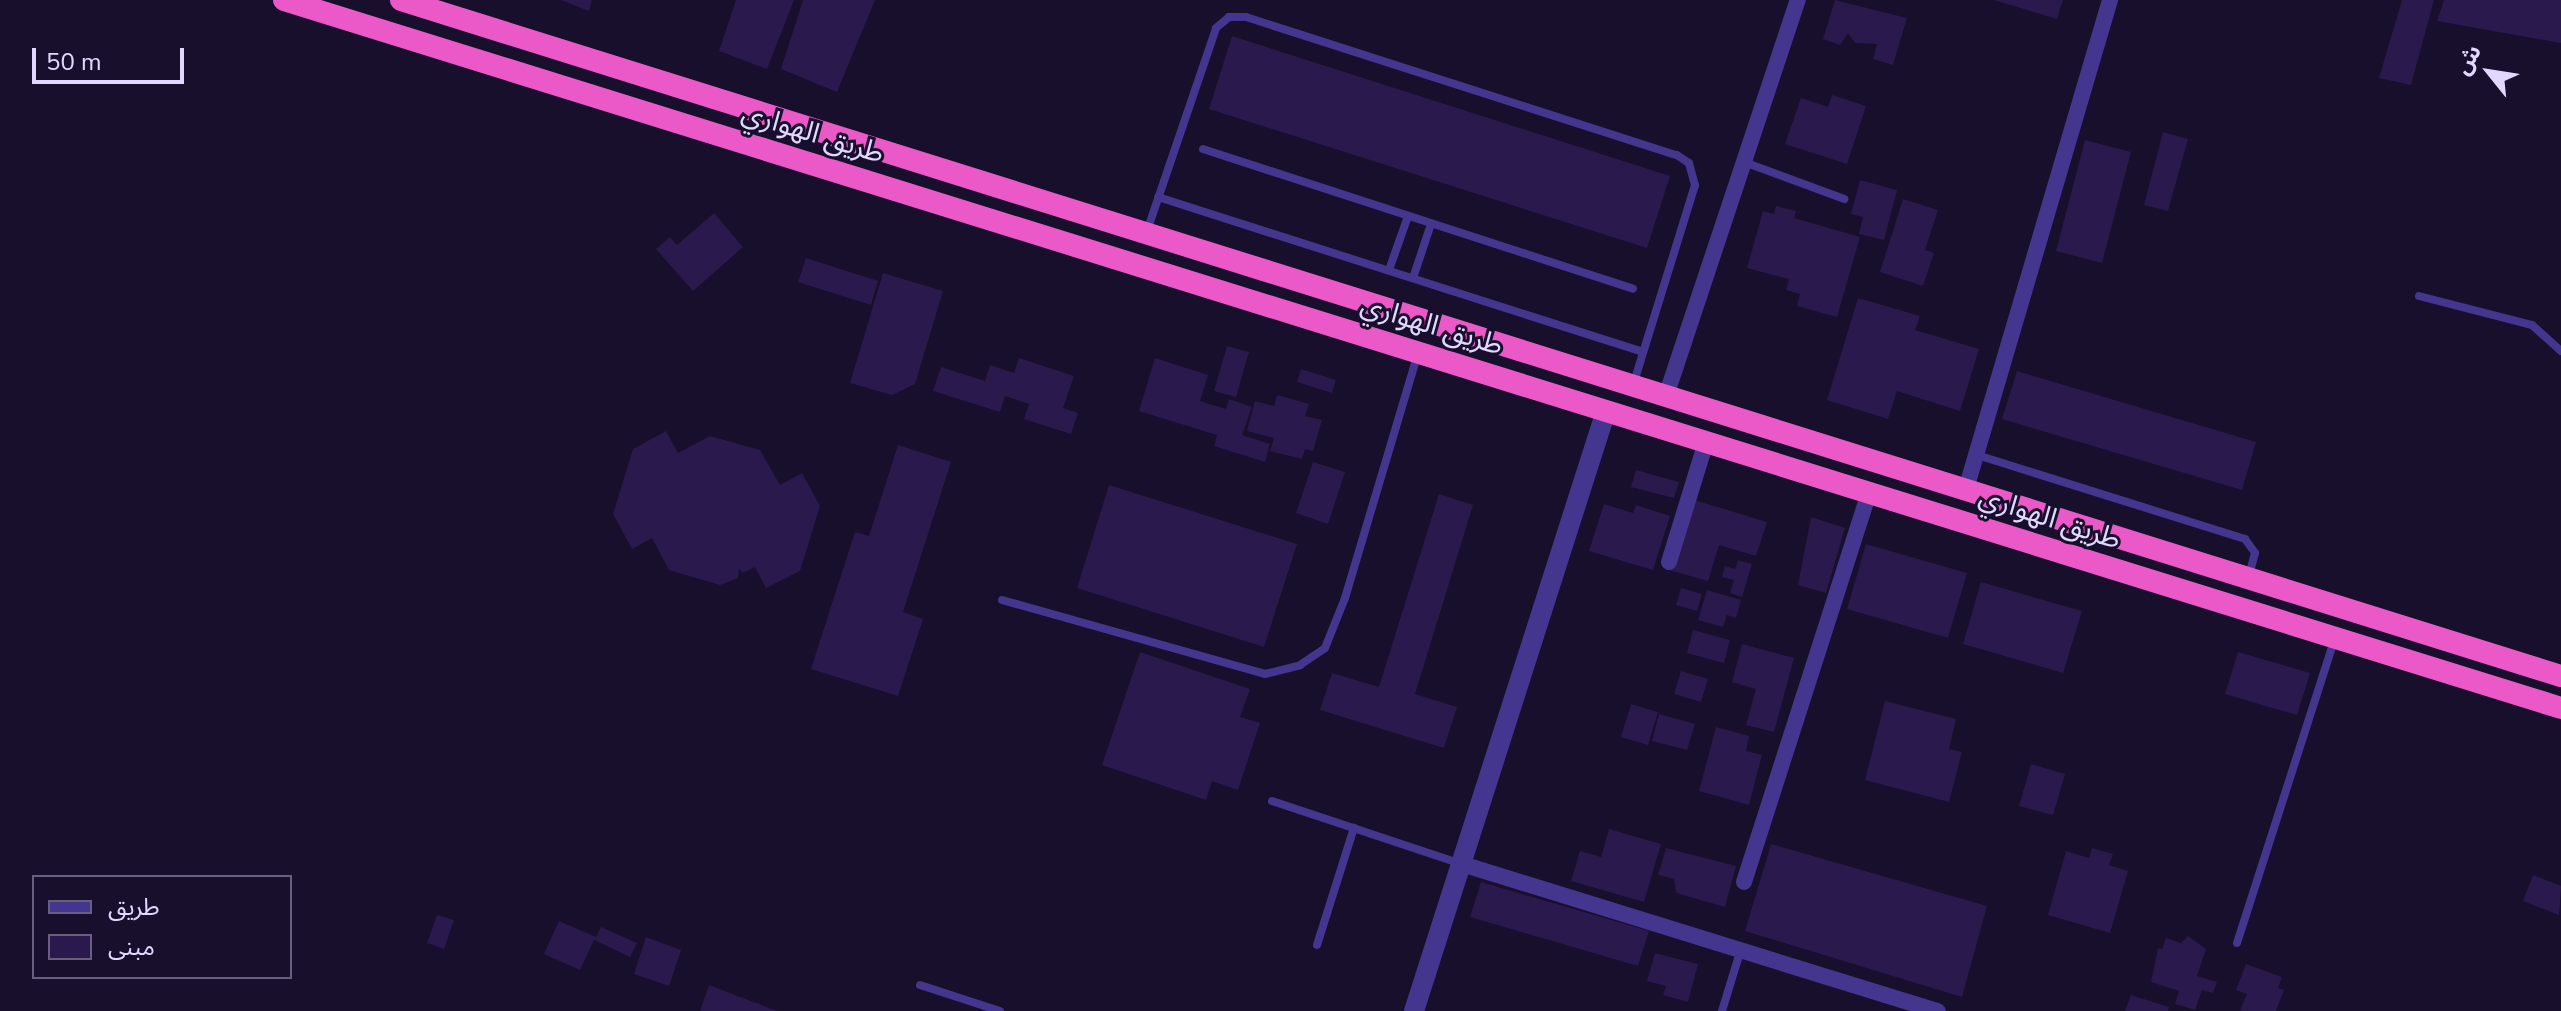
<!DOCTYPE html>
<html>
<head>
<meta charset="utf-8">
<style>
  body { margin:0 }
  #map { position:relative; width:2561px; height:1011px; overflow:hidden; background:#170f2b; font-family:"Nunito Sans","Noto Sans Arabic",sans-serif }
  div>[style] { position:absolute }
  .building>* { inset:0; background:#2a194d }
  .service>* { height:8px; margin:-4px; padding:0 4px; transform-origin:4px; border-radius:4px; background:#44368e }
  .minor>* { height:16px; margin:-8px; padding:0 8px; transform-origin:8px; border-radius:8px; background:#44368e }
  .tertiary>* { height:20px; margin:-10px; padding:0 10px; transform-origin:10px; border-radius:10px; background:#44368e }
  .trunk>* { height:22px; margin:-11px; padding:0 11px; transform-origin:11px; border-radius:11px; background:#eb59c8 }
  span { translate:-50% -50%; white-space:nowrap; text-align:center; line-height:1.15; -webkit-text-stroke:6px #170f2b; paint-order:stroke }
  .street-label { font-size:28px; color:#e2d8ff }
  .legend { position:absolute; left:32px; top:875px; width:260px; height:104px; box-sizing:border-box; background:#170f2b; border:2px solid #685f80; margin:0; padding:10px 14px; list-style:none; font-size:24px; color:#e2d8ff }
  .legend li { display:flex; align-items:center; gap:16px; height:40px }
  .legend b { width:40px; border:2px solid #685f80 }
  .north { position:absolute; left:2449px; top:32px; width:80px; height:80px; -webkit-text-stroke:6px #170f2b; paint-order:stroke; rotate:300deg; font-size:22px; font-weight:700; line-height:32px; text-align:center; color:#e2d8ff }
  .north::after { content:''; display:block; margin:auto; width:28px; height:36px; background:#e2d8ff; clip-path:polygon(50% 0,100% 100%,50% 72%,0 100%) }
  .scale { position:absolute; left:32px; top:48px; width:152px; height:36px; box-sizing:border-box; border:4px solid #e2d8ff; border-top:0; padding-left:10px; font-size:24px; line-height:28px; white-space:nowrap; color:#e2d8ff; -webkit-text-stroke:6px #170f2b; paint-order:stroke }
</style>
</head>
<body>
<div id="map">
  <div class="building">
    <i style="clip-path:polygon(561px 0,592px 0,589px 11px)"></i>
    <i style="clip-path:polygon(736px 0,794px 0,767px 69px,719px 51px)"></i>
    <i style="clip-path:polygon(803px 0,875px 0,837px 92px,781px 69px)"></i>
    <i style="clip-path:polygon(1835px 0,1907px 18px,1893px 65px,1873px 59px,1877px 44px,1855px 43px,1848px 33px,1840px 45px,1823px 39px)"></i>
    <i style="clip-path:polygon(1994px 0,2063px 0,2057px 19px)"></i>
    <i style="clip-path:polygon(2402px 0,2434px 0,2411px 85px,2379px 78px)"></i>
    <i style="clip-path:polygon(2444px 0,2561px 0,2561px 43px,2437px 21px)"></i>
    <i style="clip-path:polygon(1232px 36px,1670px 176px,1647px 248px,1209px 109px)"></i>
    <i style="clip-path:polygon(1832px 95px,1866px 106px,1847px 164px,1785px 144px,1801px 98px,1828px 107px)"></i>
    <i style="clip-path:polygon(2163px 132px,2188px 139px,2168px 211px,2144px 205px)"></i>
    <i style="clip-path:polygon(2085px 140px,2131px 152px,2102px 263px,2056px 251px)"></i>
    <i style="clip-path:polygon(1860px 180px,1897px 190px,1884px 240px,1859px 234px,1863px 217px,1851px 214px)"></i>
    <i style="clip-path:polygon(1903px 199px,1938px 210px,1925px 250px,1934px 253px,1923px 286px,1880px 272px)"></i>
    <i style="clip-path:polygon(1776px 206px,1796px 211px,1794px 218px,1860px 237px,1837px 317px,1797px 306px,1800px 294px,1786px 290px,1789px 279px,1747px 268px,1763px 211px,1774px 214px)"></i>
    <i style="clip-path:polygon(714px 213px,743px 247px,693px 291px,656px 249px,670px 237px,677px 245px)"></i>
    <i style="clip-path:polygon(806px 258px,878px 281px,871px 305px,798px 282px)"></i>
    <i style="clip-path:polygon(883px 273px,943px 291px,915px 384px,892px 395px,850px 383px)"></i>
    <i style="clip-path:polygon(1858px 298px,1920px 316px,1915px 330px,1979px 349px,1960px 411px,1897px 391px,1888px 419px,1827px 400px)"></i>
    <i style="clip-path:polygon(1227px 346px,1249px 352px,1236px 397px,1214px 391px)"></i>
    <i style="clip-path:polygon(1019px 358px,1074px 376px,1063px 408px,1078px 413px,1071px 434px,1024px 419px,1029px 404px,1005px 396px,1000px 412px,933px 391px,941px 367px,985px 381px,990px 365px,1014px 373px)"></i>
    <i style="clip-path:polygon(1155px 358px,1208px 375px,1200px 401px,1226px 409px,1229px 399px,1252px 407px,1242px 435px,1270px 444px,1265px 462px,1214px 446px,1217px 435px,1139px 411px)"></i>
    <i style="clip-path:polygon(1301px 369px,1336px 380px,1332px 393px,1297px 382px)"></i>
    <i style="clip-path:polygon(2017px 371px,2256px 442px,2242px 490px,2002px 419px)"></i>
    <i style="clip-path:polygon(1277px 395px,1309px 404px,1305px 416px,1322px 420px,1313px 451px,1305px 449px,1302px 459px,1270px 451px,1274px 438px,1247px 431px,1255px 401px,1274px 406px)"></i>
    <i style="clip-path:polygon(666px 431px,678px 453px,710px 436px,760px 450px,780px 485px,802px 473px,820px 506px,800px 571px,766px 588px,755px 567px,743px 573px,739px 569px,738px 578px,720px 585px,669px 570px,652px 538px,632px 549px,613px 514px,633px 449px)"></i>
    <i style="clip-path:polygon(898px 445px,951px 462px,903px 612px,923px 619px,898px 696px,811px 669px,855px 532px,869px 536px)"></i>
    <i style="clip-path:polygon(1313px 462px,1345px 472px,1328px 524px,1296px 513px)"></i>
    <i style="clip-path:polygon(1636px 470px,1679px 482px,1674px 498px,1631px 487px)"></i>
    <i style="clip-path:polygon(1109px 485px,1297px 544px,1264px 647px,1077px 588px)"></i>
    <i style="clip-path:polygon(1439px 494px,1473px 505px,1415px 694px,1457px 707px,1444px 748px,1320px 710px,1332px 673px,1379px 687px)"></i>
    <i style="clip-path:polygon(1691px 499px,1767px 522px,1756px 556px,1719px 545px,1708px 581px,1669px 570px)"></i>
    <i style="clip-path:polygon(1604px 504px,1633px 513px,1636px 505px,1670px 516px,1653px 570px,1589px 551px)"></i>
    <i style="clip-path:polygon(1811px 517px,1845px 528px,1826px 593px,1798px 585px)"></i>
    <i style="clip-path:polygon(1866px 544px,1967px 573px,1948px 638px,1847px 609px)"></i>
    <i style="clip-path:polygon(1738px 560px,1752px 564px,1742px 597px,1730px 593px,1734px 580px,1722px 577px,1725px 566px,1735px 569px)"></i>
    <i style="clip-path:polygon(1981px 582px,2082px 611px,2063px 673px,1963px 644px)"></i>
    <i style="clip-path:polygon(1681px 588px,1702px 594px,1697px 611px,1676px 605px)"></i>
    <i style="clip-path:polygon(1707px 590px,1741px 600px,1736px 618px,1727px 615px,1723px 627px,1698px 620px)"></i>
    <i style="clip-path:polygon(1693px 630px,1730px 640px,1724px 663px,1687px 653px)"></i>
    <i style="clip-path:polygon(1742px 644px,1794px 658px,1774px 732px,1746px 725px,1756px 689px,1732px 682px)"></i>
    <i style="clip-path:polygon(1140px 652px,1250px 689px,1240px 717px,1260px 723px,1238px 790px,1212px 781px,1206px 800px,1102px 765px)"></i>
    <i style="clip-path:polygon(2238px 652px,2310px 673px,2297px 715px,2225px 694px)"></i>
    <i style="clip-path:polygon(1681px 671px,1708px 679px,1701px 702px,1674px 694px)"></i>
    <i style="clip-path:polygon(1885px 701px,1956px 719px,1949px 749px,1962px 752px,1949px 802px,1865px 780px)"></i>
    <i style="clip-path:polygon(1631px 704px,1658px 712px,1648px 745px,1621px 737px)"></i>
    <i style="clip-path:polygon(1659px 714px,1695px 724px,1687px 750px,1652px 741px)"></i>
    <i style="clip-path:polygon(1716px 727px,1749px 736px,1746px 751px,1762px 755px,1749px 805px,1699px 791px)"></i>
    <i style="clip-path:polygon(2031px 764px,2065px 774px,2053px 815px,2019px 806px)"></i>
    <i style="clip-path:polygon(1609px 829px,1661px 844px,1644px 902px,1571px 881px,1580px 851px,1601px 857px)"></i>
    <i style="clip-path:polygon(1771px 844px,1987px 906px,1962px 997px,1745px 931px)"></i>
    <i style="clip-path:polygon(1666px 848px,1736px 866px,1725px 907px,1676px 893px,1674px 879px,1658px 875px)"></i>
    <i style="clip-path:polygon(2092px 848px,2113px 854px,2109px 865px,2128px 871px,2110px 933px,2048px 915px,2066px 851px,2089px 858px)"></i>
    <i style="clip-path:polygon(2533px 875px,2561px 886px,2559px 915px,2523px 901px)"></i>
    <i style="clip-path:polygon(1481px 882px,1649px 931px,1638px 966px,1470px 917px)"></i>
    <i style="clip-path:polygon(437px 915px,454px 920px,444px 949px,427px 943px)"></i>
    <i style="clip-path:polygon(559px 921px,596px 937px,601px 927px,637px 943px,630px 957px,594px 940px,580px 970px,544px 954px)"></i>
    <i style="clip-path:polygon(2188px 936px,2206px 949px,2197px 976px,2217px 982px,2213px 993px,2202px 990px,2195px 1010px,2175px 1004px,2179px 991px,2151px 982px,2158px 948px,2162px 949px,2166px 938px,2181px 943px)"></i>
    <i style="clip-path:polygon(646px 937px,681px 950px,669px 986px,634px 974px)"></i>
    <i style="clip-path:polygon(1655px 953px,1698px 964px,1688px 1002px,1663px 995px,1666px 986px,1647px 981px)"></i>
    <i style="clip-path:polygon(2246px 964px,2282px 977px,2278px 988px,2284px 990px,2276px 1011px,2240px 1011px,2247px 994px,2236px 990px)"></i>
    <i style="clip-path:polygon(709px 985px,777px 1011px,700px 1011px)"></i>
    <i style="clip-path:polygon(2131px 995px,2169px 1007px,2168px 1011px,2125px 1011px)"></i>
  </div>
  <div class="service">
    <i style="left:1203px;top:149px;width:452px;rotate:18deg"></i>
    <i style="left:1744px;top:162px;width:107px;rotate:20.3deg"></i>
    <i style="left:1158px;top:197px;width:509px;rotate:17.72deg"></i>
    <i style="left:1147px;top:231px;width:214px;rotate:-71.2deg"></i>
    <i style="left:1216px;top:28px;width:17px;rotate:-40deg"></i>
    <i style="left:1229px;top:17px;width:17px"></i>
    <i style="left:1246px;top:17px;width:453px;rotate:17.8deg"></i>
    <i style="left:1677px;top:155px;width:14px;rotate:34deg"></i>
    <i style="left:1689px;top:163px;width:23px;rotate:75deg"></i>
    <i style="left:1695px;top:185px;width:206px;rotate:107.2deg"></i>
    <i style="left:1389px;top:270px;width:57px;rotate:-70.6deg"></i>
    <i style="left:1413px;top:278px;width:57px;rotate:-71.6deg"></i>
    <i style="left:2419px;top:296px;width:117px;rotate:14.4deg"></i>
    <i style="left:2532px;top:325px;width:39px;rotate:42deg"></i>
    <i style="left:1977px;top:455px;width:281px;rotate:17.4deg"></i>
    <i style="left:2245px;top:539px;width:17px;rotate:54deg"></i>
    <i style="left:2255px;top:553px;width:24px;rotate:105deg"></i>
    <i style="left:1002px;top:600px;width:273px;rotate:15.7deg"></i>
    <i style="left:1265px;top:674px;width:36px;rotate:-14deg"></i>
    <i style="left:1300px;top:665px;width:30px;rotate:-34deg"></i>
    <i style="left:1325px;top:648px;width:54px;rotate:-68.2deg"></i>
    <i style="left:1345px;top:598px;width:256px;rotate:-73.4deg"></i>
    <i style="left:1272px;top:801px;width:199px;rotate:18.4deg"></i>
    <i style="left:2237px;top:943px;width:318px;rotate:-72.2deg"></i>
    <i style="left:1317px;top:945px;width:123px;rotate:-72.5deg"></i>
    <i style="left:920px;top:985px;width:84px;rotate:18deg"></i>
    <i style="left:1722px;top:1011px;width:62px;rotate:-73deg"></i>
  </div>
  <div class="minor">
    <i style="left:1667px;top:393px;width:414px;rotate:-71.6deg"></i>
    <i style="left:1966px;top:489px;width:510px;rotate:-73.59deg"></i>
    <i style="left:1669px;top:562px;width:126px;rotate:-72.9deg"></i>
    <i style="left:1462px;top:864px;width:498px;rotate:17.2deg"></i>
    <i style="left:1744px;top:882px;width:410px;rotate:-72.2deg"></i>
  </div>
  <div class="tertiary">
    <i style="left:1414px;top:1011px;width:630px;rotate:-72.26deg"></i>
  </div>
  <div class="trunk">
    <i style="left:284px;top:0;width:2385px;rotate:17.27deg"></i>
    <i style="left:401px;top:0;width:2263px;rotate:17.38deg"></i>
  </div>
  <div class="street-label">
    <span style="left:813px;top:133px;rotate:17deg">طريق الهواري</span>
    <span style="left:1432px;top:325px;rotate:17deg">طريق الهواري</span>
    <span style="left:2050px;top:518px;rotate:18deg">طريق الهواري</span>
  </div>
  <ul class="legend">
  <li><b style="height:10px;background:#44368e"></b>طريق</li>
  <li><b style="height:22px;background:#2a194d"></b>مبنى</li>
  </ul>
  <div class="north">ش</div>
  <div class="scale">50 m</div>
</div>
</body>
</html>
